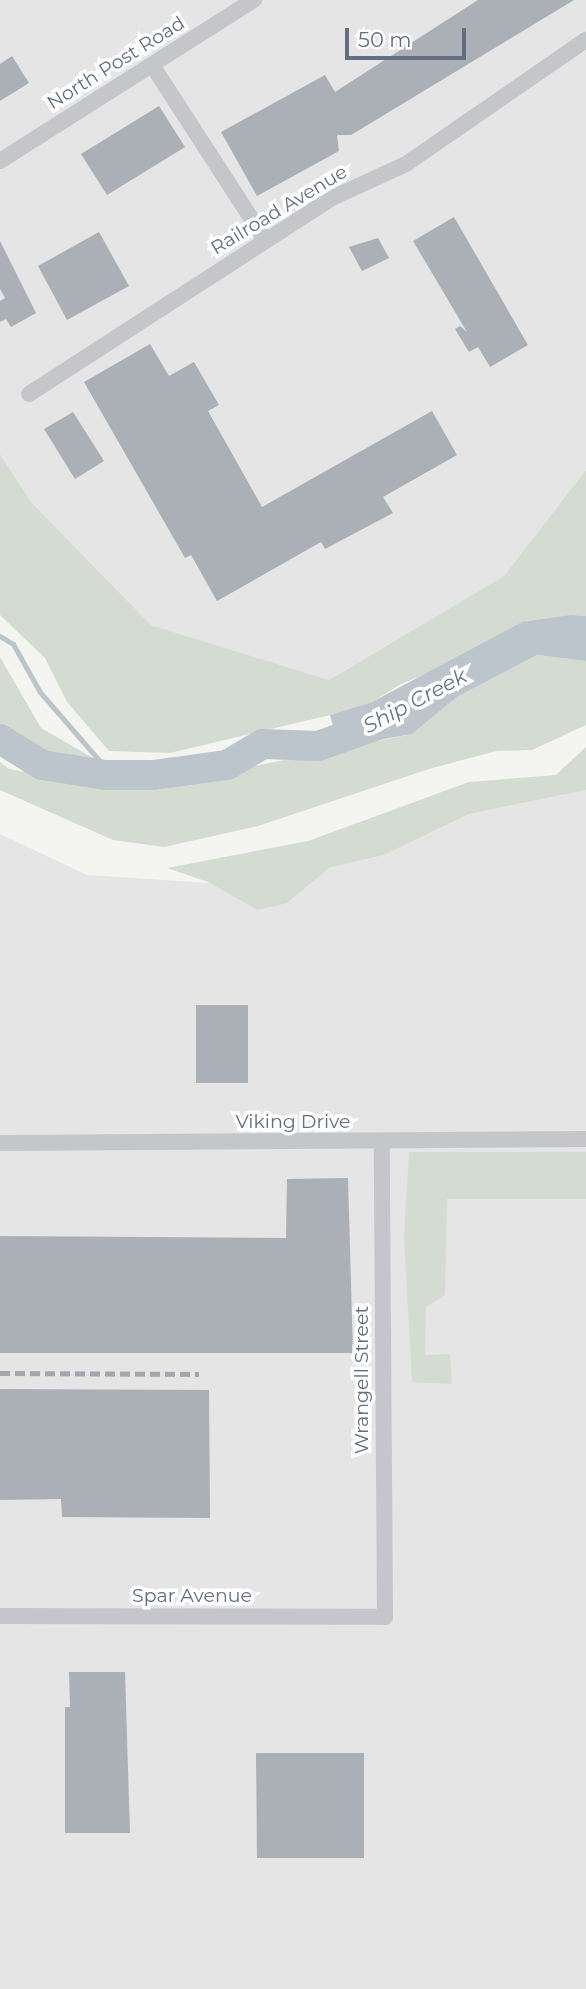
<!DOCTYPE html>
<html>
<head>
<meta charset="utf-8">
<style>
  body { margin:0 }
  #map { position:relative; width:586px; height:1989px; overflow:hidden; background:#f4f4f0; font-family:Montserrat,sans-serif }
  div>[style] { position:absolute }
  .built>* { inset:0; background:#e4e5e4 }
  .green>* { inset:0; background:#d4dbd1 }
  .water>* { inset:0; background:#bdc5cc }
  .stream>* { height:5px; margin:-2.5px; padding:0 2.5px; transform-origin:2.5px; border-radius:2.5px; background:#bdc5cc }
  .river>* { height:30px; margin:-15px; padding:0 15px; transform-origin:15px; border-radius:15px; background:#bdc5cc }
  .building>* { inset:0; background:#aab0b6 }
  .minor>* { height:16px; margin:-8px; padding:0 8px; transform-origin:8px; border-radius:8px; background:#c4c6ca }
  .rail>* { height:5px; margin-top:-2.5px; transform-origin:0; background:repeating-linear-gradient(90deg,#a2a6ad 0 10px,transparent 0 15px) }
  span { translate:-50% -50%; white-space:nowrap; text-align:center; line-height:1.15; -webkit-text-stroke:7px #fff; paint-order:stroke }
  .street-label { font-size:19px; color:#636f81 }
  .water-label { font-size:21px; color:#637785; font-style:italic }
  .scale { position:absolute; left:345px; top:28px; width:121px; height:32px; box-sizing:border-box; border:4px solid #636f81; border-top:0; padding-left:9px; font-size:21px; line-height:24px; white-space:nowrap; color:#636f81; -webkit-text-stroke:5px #fff; paint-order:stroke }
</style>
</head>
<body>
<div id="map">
  <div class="built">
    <i style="clip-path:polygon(0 0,586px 0,586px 470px,504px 576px,329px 680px,151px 625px,31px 502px,0 454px)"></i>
    <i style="clip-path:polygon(586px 790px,586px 1989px,0 1989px,0 834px,87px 875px,257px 886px,384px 855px,469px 814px)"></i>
  </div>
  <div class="green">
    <i style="clip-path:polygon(0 454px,31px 502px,151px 625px,329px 680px,504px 576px,586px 470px,586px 616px,571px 615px,401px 684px,372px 702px,330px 715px,170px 753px,109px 751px,67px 702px,45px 658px,0 615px)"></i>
    <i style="clip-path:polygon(537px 655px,586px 661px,586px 725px,532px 750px,496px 751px,429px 769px,258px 826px,164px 847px,113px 840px,0 790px,0 762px,9px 769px,87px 783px,172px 783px,412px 734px,457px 697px)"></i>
    <i style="clip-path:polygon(0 657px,41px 728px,93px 758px,39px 751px,0 724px)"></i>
    <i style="clip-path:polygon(586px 747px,586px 790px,469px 814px,384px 855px,329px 868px,287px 903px,258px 910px,208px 882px,167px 868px,308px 841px,469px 782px,556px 775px)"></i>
    <i style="clip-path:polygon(409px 1152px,586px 1152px,586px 1199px,447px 1199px,445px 1295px,426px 1307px,425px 1355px,450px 1354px,452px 1384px,412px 1382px,404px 1238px)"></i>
  </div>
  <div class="water">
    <i style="clip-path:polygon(571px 615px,586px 616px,586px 661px,537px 655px,457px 697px,412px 734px,339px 747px,330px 715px,372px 702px,522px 622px)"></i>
  </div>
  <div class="stream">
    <i style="left:0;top:636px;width:15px;rotate:32deg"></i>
    <i style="left:13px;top:644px;width:55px;rotate:60.6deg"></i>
    <i style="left:40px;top:692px;width:110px;rotate:49.1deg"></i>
  </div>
  <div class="river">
    <i style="left:0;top:739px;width:49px;rotate:31.8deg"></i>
    <i style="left:42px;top:765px;width:64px;rotate:9deg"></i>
    <i style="left:105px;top:775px;width:48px"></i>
    <i style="left:153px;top:775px;width:75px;rotate:-7.7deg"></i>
    <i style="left:227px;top:765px;width:42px;rotate:-30.3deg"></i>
    <i style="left:263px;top:744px;width:55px;rotate:2.1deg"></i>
    <i style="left:318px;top:746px;width:60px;rotate:-19.3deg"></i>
  </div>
  <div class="building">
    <i style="clip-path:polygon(478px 0,574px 0,351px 135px,337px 135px,339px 151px,257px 196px,221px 132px,325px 75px,335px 92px)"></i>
    <i style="clip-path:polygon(12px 56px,29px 83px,0 101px,0 64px)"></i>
    <i style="clip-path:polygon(159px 106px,185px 147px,107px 195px,81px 154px)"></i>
    <i style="clip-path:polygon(454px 217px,528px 345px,490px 367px,478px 347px,469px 352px,455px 329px,460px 326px,467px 332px,413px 241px)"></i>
    <i style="clip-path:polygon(99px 232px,129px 286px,67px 320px,38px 266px)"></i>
    <i style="clip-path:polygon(378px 238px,389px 258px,362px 271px,349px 247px)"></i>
    <i style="clip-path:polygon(0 241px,36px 313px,11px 327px,6px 319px,0 322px,0 301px,5px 298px,0 289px)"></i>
    <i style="clip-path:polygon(150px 344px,169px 376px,194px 362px,219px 405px,208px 411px,262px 507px,432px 411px,457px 455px,383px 497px,393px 513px,325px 549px,321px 542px,217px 601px,191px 555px,185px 558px,84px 382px)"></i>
    <i style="clip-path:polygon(73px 412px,104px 461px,75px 479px,44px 429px)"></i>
    <i style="clip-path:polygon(196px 1005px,248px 1005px,248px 1083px,196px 1083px)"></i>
    <i style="clip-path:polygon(348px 1178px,353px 1353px,0 1353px,0 1236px,286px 1238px,287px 1179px)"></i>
    <i style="clip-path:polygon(0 1389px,209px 1390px,210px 1518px,62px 1517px,61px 1499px,0 1500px)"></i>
    <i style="clip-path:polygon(69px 1672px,125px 1672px,130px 1833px,65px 1833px,65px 1707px,70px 1707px)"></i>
    <i style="clip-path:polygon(256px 1753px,364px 1753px,364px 1858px,257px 1858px)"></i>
  </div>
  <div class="minor">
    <i style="left:152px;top:65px;width:208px;rotate:57.1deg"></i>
    <i style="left:0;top:161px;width:301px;rotate:-32.4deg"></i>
    <i style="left:29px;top:394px;width:361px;rotate:-32.9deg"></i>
    <i style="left:332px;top:198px;width:81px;rotate:-24.7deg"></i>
    <i style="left:406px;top:164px;width:219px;rotate:-34.6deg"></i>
    <i style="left:0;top:1143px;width:586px;rotate:-0.39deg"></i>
    <i style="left:0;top:1616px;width:385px;rotate:0.1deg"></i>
    <i style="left:385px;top:1617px;width:474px;rotate:-90.4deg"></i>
  </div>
  <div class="rail">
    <i style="left:0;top:1373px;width:199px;rotate:0.3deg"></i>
  </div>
  <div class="street-label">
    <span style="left:116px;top:63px;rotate:-32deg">North Post Road</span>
    <span style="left:279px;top:210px;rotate:-31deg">Railroad Avenue</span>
    <span style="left:293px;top:1122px">Viking Drive</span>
    <span style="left:362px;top:1380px;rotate:-90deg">Wrangell Street</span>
    <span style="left:192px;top:1596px">Spar Avenue</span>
  </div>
  <div class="water-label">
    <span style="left:415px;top:701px;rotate:-28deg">Ship Creek</span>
  </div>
  <div class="scale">50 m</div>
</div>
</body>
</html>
